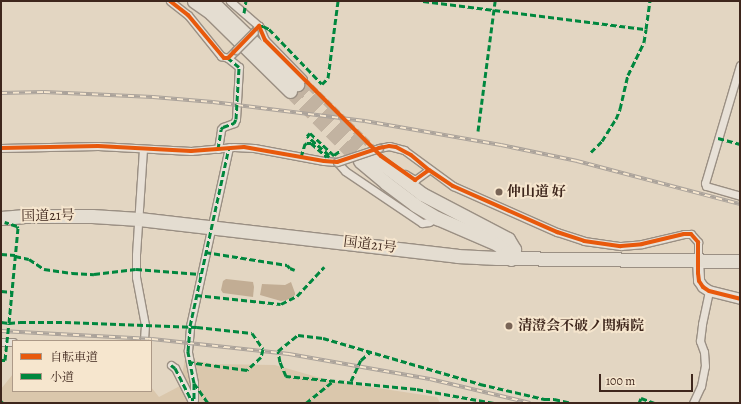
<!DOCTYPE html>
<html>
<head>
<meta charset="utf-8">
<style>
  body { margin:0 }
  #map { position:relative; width:741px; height:404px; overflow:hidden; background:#e3d6c2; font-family:Alegreya,"Noto Serif JP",serif }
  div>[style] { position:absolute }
  .green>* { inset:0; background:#dac7ac }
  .water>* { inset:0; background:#c2ad94 }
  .street-tunnel>* { height:7px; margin-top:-3.5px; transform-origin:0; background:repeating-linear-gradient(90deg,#c2b3a1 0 7px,transparent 0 10.5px) }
  .highway-tunnel>* { height:13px; margin-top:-6.5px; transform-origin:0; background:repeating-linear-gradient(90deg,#c2b3a1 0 13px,transparent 0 19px) }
  .roads { filter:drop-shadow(1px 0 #9a8f83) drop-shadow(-1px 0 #9a8f83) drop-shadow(0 1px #9a8f83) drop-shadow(0 -1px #9a8f83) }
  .street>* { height:7px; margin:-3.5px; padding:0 3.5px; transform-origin:3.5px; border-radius:3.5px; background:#e8e1d7 }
  .secondary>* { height:10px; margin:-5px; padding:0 5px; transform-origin:5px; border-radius:5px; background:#e8e1d7 }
  .highway>* { height:13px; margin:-6.5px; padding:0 6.5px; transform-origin:6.5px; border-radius:6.5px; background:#e4ddd1 }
  .rail>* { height:3.5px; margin-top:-1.75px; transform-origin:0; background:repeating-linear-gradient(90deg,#f6e6ce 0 6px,#aaa29a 0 12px); box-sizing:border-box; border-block:1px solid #aaa29a }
  .bridges { filter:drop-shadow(1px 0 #9a8f83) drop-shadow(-1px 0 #9a8f83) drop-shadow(0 1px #9a8f83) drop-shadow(0 -1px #9a8f83) }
  .street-bridge>* { height:7px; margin:-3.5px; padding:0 3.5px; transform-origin:3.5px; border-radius:3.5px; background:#e8e1d7 }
  .quiet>* { height:3px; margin-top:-1.5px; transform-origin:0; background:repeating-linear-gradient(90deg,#00873e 0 6px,transparent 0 9px) }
  .cycleway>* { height:4px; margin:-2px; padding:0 2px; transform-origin:2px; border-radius:2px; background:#e8590c }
  .dots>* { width:11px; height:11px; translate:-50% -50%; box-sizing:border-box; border:2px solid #f6e6ce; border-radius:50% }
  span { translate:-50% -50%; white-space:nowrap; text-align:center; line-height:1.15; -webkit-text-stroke:4px #f6e6ce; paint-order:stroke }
  .poi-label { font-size:14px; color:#3e261c; font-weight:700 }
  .left { translate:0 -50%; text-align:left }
  .street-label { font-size:14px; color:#3e261c }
  .frame { position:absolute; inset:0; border:2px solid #3e261c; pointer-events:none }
  .legend { position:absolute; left:12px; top:340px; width:140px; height:52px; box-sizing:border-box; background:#f6e6ce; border:1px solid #ac9987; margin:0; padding:5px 7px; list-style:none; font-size:12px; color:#3e261c }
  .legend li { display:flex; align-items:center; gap:8px; height:20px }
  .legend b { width:20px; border:1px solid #ac9987 }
  .scale { position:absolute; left:599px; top:374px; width:94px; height:18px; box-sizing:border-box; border:2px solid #3e261c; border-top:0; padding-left:5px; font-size:12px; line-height:14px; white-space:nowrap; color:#3e261c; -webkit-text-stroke:3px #f6e6ce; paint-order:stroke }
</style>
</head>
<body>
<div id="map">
  <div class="green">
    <i style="clip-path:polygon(185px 359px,214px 364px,275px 365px,331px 381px,437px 397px,440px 403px,2px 403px,1px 389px,13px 374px,13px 391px,151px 391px,151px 387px,159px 397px,180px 386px)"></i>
  </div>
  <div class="water">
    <i style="clip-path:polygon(226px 279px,253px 282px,254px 287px,253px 297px,223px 293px,221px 290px,223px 281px)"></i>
    <i style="clip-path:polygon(291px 282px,295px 293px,295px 295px,287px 300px,281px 301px,260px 295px,262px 284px,285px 285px)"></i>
  </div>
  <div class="street-tunnel">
    <i style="left:303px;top:79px;width:105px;rotate:44.6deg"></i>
  </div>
  <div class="highway-tunnel">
    <i style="left:297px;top:84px;width:104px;rotate:43.8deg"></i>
    <i style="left:290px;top:91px;width:99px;rotate:45deg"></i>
  </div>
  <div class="roads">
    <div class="street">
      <i style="left:170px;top:1px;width:23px;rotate:38deg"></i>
      <i style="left:188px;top:15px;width:53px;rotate:51.2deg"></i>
      <i style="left:221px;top:56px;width:7px;rotate:16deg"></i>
      <i style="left:228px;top:58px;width:11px;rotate:-45deg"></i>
      <i style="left:230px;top:1px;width:38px;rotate:41deg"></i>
      <i style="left:254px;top:32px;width:8px;rotate:-50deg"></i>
      <i style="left:259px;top:26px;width:15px;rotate:67deg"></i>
      <i style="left:265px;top:40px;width:54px;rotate:45.7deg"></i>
      <i style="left:740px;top:65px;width:123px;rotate:106.5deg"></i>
      <i style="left:705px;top:183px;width:3px;rotate:72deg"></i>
      <i style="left:706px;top:186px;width:35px;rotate:16deg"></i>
      <i style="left:1px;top:148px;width:97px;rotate:-1.2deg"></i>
      <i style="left:98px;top:146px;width:93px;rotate:3.1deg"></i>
      <i style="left:191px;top:151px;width:43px;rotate:-5.3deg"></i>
      <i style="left:234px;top:147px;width:20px;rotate:3deg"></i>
      <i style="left:254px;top:148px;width:71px;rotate:10.5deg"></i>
      <i style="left:324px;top:161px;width:13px;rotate:4deg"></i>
      <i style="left:337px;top:162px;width:12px;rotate:48deg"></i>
      <i style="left:345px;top:171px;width:93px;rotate:34deg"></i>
      <i style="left:422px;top:223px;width:7px;rotate:-8deg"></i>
      <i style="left:429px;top:222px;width:9px;rotate:-27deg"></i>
      <i style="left:379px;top:148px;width:10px;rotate:-11deg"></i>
      <i style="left:389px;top:146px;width:16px;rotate:15deg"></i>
      <i style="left:404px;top:150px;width:61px;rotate:36.3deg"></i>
      <i style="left:453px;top:186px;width:114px;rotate:23.9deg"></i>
      <i style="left:557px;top:232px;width:28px;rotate:18deg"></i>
      <i style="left:584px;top:241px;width:37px;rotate:8deg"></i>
      <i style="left:621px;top:246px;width:21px;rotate:-5deg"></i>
      <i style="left:642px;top:244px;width:43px;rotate:-13.4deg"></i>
      <i style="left:684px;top:234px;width:7px"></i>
      <i style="left:691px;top:234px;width:11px;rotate:49deg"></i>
      <i style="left:698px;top:242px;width:18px;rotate:90deg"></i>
      <i style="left:143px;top:149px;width:106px;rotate:93.8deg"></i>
      <i style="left:136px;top:255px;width:22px;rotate:90deg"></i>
      <i style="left:136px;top:277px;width:49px;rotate:79.4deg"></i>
      <i style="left:145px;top:325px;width:16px;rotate:94deg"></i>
      <i style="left:218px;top:149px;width:20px;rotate:-81deg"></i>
      <i style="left:221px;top:129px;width:3px;rotate:-45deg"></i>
      <i style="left:223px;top:127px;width:12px;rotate:-20deg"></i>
      <i style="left:234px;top:123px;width:4px;rotate:-63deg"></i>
      <i style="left:236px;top:119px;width:52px;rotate:-86.7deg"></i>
      <i style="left:239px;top:67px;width:14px;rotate:-141deg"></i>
      <i style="left:405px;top:174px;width:12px;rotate:31deg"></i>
      <i style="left:415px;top:180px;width:17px;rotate:-36deg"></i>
      <i style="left:1px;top:342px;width:12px"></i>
      <i style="left:171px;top:365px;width:5px;rotate:37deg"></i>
      <i style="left:175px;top:368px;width:35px;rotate:63deg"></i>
      <i style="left:191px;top:399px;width:3px"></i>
      <i style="left:194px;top:399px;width:16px;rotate:-90deg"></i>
      <i style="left:194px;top:383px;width:33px;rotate:-101deg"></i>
      <i style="left:188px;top:351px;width:25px;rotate:-85deg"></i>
      <i style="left:190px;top:326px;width:183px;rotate:-77.7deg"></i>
      <i style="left:693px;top:403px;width:19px;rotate:-65deg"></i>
      <i style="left:701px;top:386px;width:20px;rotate:-79deg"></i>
      <i style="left:705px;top:366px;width:14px;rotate:-94deg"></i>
      <i style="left:704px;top:352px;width:12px;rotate:-110deg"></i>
      <i style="left:700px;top:341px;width:17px;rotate:-83deg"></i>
      <i style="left:702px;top:324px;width:34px;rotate:-78deg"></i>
    </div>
    <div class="secondary">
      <i style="left:698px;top:260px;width:21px;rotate:87deg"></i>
      <i style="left:699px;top:281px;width:7px;rotate:56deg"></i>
      <i style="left:703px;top:287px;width:7px;rotate:34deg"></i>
      <i style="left:709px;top:291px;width:32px;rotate:14deg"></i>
    </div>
    <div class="highway">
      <i style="left:194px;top:1px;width:21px;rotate:35deg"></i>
      <i style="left:211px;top:13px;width:111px;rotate:44.6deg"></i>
      <i style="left:211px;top:1px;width:120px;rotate:44deg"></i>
      <i style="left:372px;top:156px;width:63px;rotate:37.2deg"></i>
      <i style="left:422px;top:194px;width:97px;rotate:27.6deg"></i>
      <i style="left:508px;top:239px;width:12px;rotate:59deg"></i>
      <i style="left:514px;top:249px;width:10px;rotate:107deg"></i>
      <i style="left:360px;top:161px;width:34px;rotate:40deg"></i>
      <i style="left:386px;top:183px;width:36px;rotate:37deg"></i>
      <i style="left:415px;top:205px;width:26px;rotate:31deg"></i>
      <i style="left:437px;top:218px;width:65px;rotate:23.4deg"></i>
      <i style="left:497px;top:244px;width:13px;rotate:39deg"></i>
      <i style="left:507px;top:252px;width:8px;rotate:60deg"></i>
      <i style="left:1px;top:218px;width:24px;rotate:-5deg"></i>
      <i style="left:25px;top:216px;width:67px"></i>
      <i style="left:92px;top:216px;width:47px;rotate:3.7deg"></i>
      <i style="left:139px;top:219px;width:320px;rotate:6.6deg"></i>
      <i style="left:457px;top:256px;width:40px;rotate:2.9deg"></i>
      <i style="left:497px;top:258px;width:243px;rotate:0.7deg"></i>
    </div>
  </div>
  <div class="rail">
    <i style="left:1px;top:93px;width:43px;rotate:-1.3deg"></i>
    <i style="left:44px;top:92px;width:109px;rotate:2.6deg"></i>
    <i style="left:153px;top:97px;width:60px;rotate:4.8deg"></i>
    <i style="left:213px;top:102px;width:153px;rotate:7.1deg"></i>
    <i style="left:365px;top:121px;width:138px;rotate:10deg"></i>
    <i style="left:501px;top:145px;width:78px;rotate:11.9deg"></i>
    <i style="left:577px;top:161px;width:169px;rotate:14.8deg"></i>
    <i style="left:1px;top:331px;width:151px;rotate:3deg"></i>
    <i style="left:152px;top:339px;width:138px;rotate:6.2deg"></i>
    <i style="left:289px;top:354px;width:143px;rotate:10.1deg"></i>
    <i style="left:430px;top:379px;width:103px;rotate:13.5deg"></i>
  </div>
  <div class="bridges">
    <div class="street-bridge">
      <i style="left:236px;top:50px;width:25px;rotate:-45deg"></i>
      <i style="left:337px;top:162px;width:44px;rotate:-18.4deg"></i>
    </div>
  </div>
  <div class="quiet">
    <i style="left:423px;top:1px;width:225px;rotate:7.2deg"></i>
    <i style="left:646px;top:29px;width:28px;rotate:-82deg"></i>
    <i style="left:244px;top:13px;width:12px;rotate:-81deg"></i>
    <i style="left:259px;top:26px;width:4px"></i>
    <i style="left:263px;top:26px;width:7px;rotate:27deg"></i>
    <i style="left:269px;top:29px;width:76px;rotate:46.1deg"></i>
    <i style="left:322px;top:84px;width:8px;rotate:-45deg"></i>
    <i style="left:328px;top:78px;width:78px;rotate:-82.6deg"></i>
    <i style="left:478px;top:131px;width:131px;rotate:-82.5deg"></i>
    <i style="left:718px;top:138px;width:23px;rotate:15deg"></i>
    <i style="left:218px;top:149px;width:20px;rotate:-81deg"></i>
    <i style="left:221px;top:129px;width:3px;rotate:-45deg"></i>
    <i style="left:223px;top:127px;width:12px;rotate:-20deg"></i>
    <i style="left:234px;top:123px;width:4px;rotate:-63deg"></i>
    <i style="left:236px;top:119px;width:52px;rotate:-86.7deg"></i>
    <i style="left:239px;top:67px;width:14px;rotate:-141deg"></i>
    <i style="left:591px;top:152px;width:16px;rotate:-45deg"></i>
    <i style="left:602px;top:141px;width:26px;rotate:-58deg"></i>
    <i style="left:616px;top:119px;width:11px;rotate:-68deg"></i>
    <i style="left:620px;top:109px;width:35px;rotate:-77deg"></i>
    <i style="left:628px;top:75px;width:37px;rotate:-64deg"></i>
    <i style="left:644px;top:42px;width:13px;rotate:-81deg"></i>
    <i style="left:301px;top:157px;width:14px;rotate:-73deg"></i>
    <i style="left:305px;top:144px;width:2px;rotate:-27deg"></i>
    <i style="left:307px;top:143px;width:4px"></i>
    <i style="left:311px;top:143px;width:21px;rotate:41deg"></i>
    <i style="left:327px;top:157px;width:3px;rotate:-45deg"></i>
    <i style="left:329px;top:155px;width:29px;rotate:-139deg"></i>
    <i style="left:307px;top:136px;width:4px;rotate:-45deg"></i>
    <i style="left:310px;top:133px;width:33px;rotate:43deg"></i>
    <i style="left:334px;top:155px;width:7px;rotate:-34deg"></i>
    <i style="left:205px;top:252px;width:83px;rotate:9deg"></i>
    <i style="left:287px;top:265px;width:4px;rotate:45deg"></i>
    <i style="left:290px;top:268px;width:5px;rotate:22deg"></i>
    <i style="left:1px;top:254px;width:14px;rotate:4deg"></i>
    <i style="left:15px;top:256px;width:14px;rotate:12deg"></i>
    <i style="left:29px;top:259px;width:18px;rotate:34deg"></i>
    <i style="left:44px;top:269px;width:28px;rotate:8deg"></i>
    <i style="left:72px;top:273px;width:22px;rotate:3deg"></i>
    <i style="left:94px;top:274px;width:42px;rotate:-6.8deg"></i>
    <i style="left:136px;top:269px;width:64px;rotate:4.5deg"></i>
    <i style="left:1px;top:291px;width:11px;rotate:5deg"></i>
    <i style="left:196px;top:295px;width:85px;rotate:6deg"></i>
    <i style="left:281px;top:304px;width:18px;rotate:-27deg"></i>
    <i style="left:297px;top:296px;width:40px;rotate:-47deg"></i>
    <i style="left:1px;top:322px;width:8px;rotate:7deg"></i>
    <i style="left:9px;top:323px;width:95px;rotate:-84.6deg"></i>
    <i style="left:18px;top:228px;width:2px;rotate:-117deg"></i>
    <i style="left:17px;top:226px;width:13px;rotate:-162deg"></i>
    <i style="left:1px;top:360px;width:4px"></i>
    <i style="left:5px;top:360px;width:37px;rotate:-84deg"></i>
    <i style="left:9px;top:323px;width:11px;rotate:-5deg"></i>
    <i style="left:20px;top:322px;width:45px"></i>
    <i style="left:65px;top:322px;width:132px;rotate:2.2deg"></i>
    <i style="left:197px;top:327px;width:55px;rotate:6.2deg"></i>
    <i style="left:252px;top:333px;width:19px;rotate:55deg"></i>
    <i style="left:263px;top:349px;width:8px;rotate:104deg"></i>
    <i style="left:261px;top:357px;width:19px;rotate:137deg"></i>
    <i style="left:247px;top:370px;width:59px;rotate:-172.1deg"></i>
    <i style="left:171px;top:365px;width:5px;rotate:37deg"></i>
    <i style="left:175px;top:368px;width:35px;rotate:63deg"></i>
    <i style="left:191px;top:399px;width:3px"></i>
    <i style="left:194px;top:399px;width:16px;rotate:-90deg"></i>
    <i style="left:194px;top:383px;width:33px;rotate:-101deg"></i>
    <i style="left:188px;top:351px;width:25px;rotate:-85deg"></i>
    <i style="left:190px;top:326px;width:183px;rotate:-77.7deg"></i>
    <i style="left:351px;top:381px;width:23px;rotate:-65deg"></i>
    <i style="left:361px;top:360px;width:11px;rotate:-41deg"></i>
    <i style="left:194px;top:383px;width:24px;rotate:55deg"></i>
    <i style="left:1px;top:401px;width:3px;rotate:45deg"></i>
    <i style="left:306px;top:403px;width:36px;rotate:-39deg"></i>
    <i style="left:494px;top:403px;width:79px;rotate:-169.8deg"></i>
    <i style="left:416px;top:389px;width:131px;rotate:-174.3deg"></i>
    <i style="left:286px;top:376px;width:15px;rotate:-113deg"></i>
    <i style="left:280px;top:362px;width:11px;rotate:-100deg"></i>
    <i style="left:278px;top:351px;width:26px;rotate:-39deg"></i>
    <i style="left:298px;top:335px;width:25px;rotate:7deg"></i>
    <i style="left:323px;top:338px;width:164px;rotate:16.3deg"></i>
    <i style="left:480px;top:384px;width:66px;rotate:13.2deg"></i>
    <i style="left:544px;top:399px;width:10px"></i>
    <i style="left:554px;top:399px;width:17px;rotate:13deg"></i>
    <i style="left:639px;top:403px;width:5px;rotate:-68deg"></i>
    <i style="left:641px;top:398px;width:15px;rotate:20deg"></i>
  </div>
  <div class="cycleway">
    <i style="left:170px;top:1px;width:23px;rotate:38deg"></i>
    <i style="left:188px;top:15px;width:56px;rotate:50.1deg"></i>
    <i style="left:224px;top:58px;width:4px"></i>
    <i style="left:228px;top:58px;width:45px;rotate:-45.9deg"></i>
    <i style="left:259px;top:26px;width:15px;rotate:67deg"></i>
    <i style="left:265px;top:40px;width:164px;rotate:45deg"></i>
    <i style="left:381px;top:156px;width:42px;rotate:35.2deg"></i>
    <i style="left:415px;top:180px;width:17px;rotate:-36deg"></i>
    <i style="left:1px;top:148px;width:97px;rotate:-1.2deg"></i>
    <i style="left:98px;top:146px;width:93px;rotate:3.1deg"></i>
    <i style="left:191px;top:151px;width:53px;rotate:-4.3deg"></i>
    <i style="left:244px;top:147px;width:81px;rotate:9.9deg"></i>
    <i style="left:324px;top:161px;width:13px;rotate:4deg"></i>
    <i style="left:337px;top:162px;width:44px;rotate:-18.4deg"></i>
    <i style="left:379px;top:148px;width:10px;rotate:-11deg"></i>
    <i style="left:389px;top:146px;width:7px;rotate:8deg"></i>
    <i style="left:396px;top:147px;width:17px;rotate:28deg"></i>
    <i style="left:411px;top:155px;width:23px;rotate:40deg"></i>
    <i style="left:429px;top:170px;width:29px;rotate:34deg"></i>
    <i style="left:453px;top:186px;width:114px;rotate:23.9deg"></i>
    <i style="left:557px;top:232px;width:28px;rotate:18deg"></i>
    <i style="left:584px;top:241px;width:37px;rotate:8deg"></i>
    <i style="left:621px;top:246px;width:21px;rotate:-5deg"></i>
    <i style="left:642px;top:244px;width:43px;rotate:-13.4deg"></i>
    <i style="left:684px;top:234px;width:7px"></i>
    <i style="left:691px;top:234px;width:11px;rotate:49deg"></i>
    <i style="left:698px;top:242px;width:31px;rotate:90deg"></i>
    <i style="left:698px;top:273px;width:8px;rotate:83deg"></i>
    <i style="left:699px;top:281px;width:7px;rotate:56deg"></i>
    <i style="left:703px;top:287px;width:7px;rotate:34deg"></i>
    <i style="left:709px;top:291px;width:32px;rotate:14deg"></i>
  </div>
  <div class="dots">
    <i style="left:499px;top:192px;background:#786456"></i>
    <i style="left:509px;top:326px;background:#786456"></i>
  </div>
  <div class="poi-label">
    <span class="left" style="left:507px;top:192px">仲山道 好</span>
    <span class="left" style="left:518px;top:326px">清澄会不破ノ関病院</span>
  </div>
  <div class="street-label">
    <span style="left:48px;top:216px;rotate:-1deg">国道21号</span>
    <span style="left:370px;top:245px;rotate:7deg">国道21号</span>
  </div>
  <div class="frame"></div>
  <ul class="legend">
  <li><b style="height:5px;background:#e8590c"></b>自転車道</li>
  <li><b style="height:5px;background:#00873e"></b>小道</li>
  </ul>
  <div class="scale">100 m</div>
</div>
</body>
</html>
